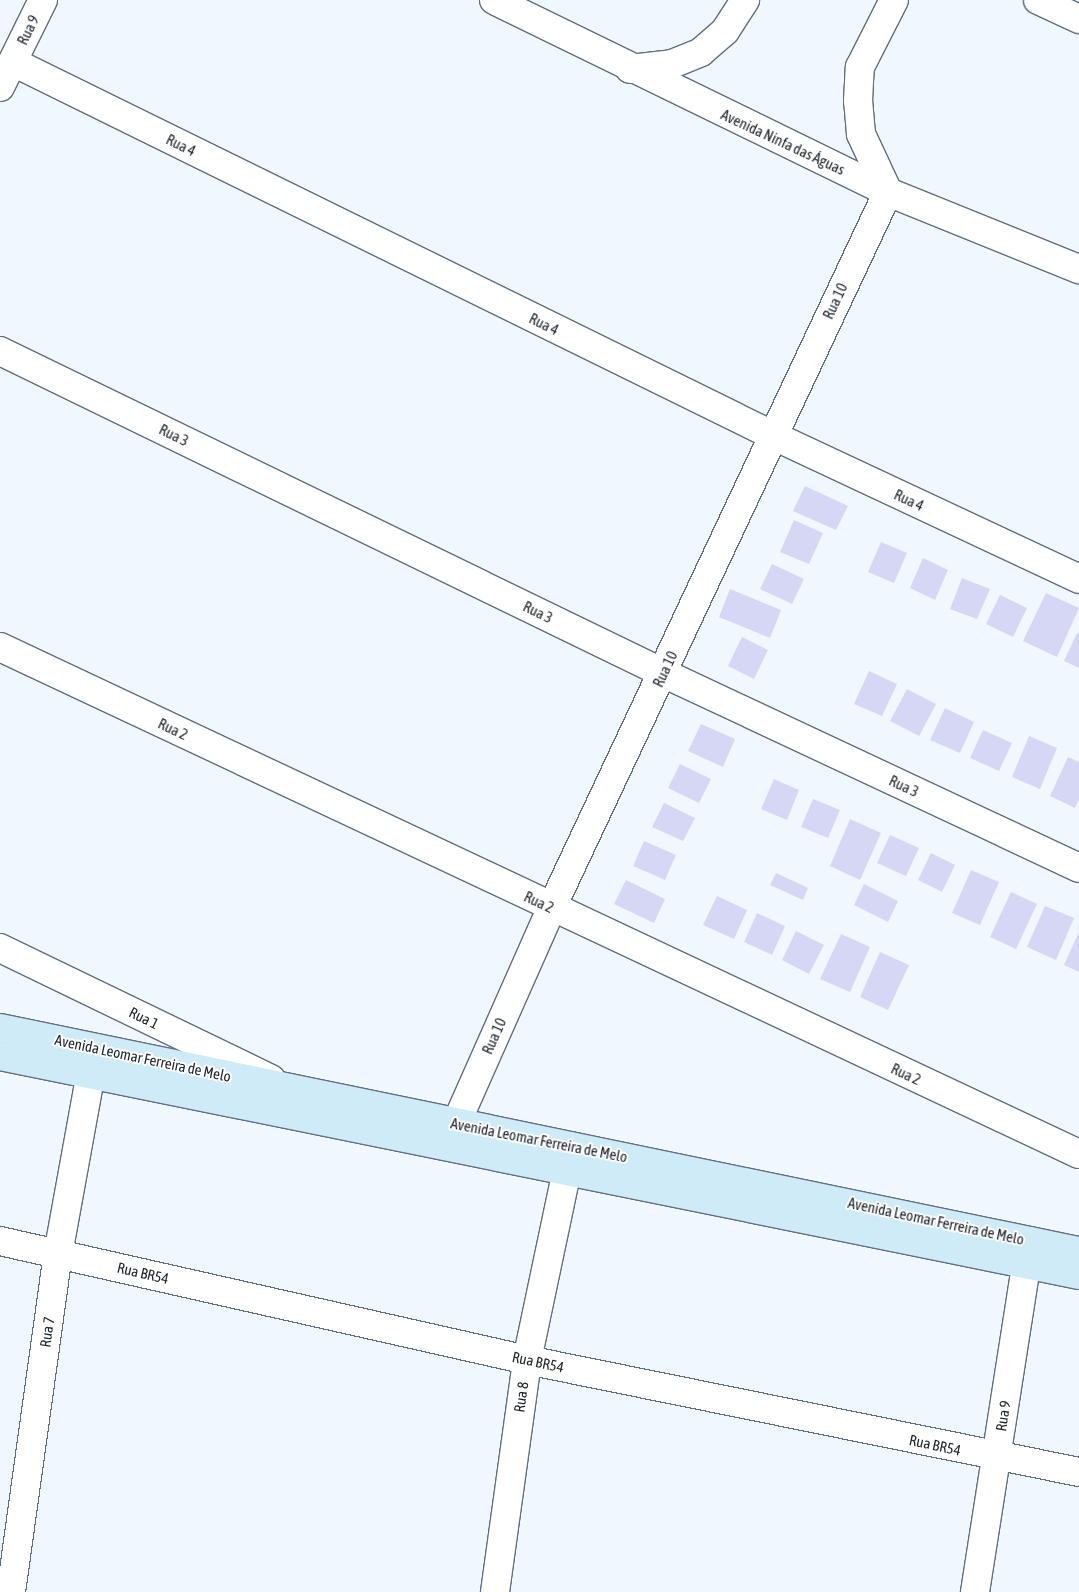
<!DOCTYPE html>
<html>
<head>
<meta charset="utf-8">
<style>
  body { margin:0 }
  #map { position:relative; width:1079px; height:1592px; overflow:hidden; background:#f0f7ff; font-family:"Asap Condensed",sans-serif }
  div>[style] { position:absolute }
  .building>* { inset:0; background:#d6d7f5 }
  .roads { filter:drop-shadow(1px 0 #616e80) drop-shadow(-1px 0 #616e80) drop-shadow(0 1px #616e80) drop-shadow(0 -1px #616e80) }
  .street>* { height:28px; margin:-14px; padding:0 14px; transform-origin:14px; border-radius:14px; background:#fff }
  .secondary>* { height:28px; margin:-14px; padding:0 14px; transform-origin:14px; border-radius:14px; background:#ceebf7 }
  span { translate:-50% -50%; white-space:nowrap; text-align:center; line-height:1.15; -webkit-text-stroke:4px #fff; paint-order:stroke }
  .street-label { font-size:15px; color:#1d232a }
</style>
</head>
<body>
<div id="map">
  <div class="building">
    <i style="clip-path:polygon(805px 486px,848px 506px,836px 530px,793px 511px)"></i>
    <i style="clip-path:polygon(794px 520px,823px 533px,809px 564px,780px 552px)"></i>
    <i style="clip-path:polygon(881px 542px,907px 553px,894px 583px,868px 572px)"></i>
    <i style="clip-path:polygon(923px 558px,948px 570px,935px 600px,910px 588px)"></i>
    <i style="clip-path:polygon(772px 564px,804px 579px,792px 604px,760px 589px)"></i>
    <i style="clip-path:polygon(962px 578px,990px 589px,977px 619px,950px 609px)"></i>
    <i style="clip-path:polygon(730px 589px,781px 610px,770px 638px,719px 617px)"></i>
    <i style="clip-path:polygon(1046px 593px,1079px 608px,1057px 657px,1023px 641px)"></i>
    <i style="clip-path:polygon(1000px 595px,1027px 608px,1013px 637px,986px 624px)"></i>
    <i style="clip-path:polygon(1077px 633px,1079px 634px,1079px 668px,1064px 661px)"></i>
    <i style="clip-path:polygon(742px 637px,768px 650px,754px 679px,728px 666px)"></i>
    <i style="clip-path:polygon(869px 671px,897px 684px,882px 716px,854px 704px)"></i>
    <i style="clip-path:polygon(907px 689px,936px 704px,919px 736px,890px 721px)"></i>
    <i style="clip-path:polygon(945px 708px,974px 722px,960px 753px,930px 740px)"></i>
    <i style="clip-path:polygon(701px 724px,735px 739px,723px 767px,688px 751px)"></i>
    <i style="clip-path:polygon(983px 730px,1012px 743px,999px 771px,970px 758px)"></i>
    <i style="clip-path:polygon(1029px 736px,1057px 748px,1040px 789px,1012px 777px)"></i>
    <i style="clip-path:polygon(1068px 757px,1079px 762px,1079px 799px,1075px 808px,1050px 796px)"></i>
    <i style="clip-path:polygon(680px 764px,711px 779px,699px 803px,668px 788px)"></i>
    <i style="clip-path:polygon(774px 779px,799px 790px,787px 820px,761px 809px)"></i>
    <i style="clip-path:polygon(813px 799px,840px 810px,828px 838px,801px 827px)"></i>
    <i style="clip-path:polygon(664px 803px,695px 818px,683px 841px,652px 827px)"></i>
    <i style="clip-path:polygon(850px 819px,881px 833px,860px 880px,830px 866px)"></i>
    <i style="clip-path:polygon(890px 835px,919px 848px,906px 876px,877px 863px)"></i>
    <i style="clip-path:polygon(644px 841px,676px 855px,665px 880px,633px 866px)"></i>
    <i style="clip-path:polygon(931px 853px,955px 865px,942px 892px,918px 880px)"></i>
    <i style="clip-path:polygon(971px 870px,999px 882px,980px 925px,952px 913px)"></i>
    <i style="clip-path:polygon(776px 873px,808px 888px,803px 900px,770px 885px)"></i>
    <i style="clip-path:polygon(626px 880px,665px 899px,654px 923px,614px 904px)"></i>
    <i style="clip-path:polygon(864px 884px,898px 901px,888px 922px,854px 905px)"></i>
    <i style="clip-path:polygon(1011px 892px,1037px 904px,1016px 949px,990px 937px)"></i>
    <i style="clip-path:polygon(717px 896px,747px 910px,734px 939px,703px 925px)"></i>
    <i style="clip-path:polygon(1045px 906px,1074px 918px,1056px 960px,1027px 947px)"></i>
    <i style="clip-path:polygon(757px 913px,785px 926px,772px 955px,744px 942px)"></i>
    <i style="clip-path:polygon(796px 931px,824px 945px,809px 974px,782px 960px)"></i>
    <i style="clip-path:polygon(1079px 932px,1079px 972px,1064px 965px)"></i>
    <i style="clip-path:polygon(841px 934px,870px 947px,850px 992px,820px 979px)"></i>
    <i style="clip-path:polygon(880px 952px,909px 965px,888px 1010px,860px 997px)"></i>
  </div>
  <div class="roads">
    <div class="street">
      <i style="left:494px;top:0;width:438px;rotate:26deg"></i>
      <i style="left:888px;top:192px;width:206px;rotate:22deg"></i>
      <i style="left:1038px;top:0;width:45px;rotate:24.9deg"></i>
      <i style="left:13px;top:62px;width:846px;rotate:26.17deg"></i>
      <i style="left:772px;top:435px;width:339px;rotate:25.1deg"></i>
      <i style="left:630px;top:69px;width:42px;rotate:-6.8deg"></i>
      <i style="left:672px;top:64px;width:31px;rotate:-22deg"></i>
      <i style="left:701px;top:52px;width:32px;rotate:-41deg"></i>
      <i style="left:725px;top:31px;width:37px;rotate:-57deg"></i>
      <i style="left:0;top:87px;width:97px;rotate:-63.7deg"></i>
      <i style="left:0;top:351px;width:737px;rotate:25.9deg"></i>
      <i style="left:663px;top:673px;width:459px;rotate:25.1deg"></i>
      <i style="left:0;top:647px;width:1192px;rotate:25.17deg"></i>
      <i style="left:0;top:948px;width:301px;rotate:25.8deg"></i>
      <i style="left:447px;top:1144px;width:257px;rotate:-66.1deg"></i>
      <i style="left:551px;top:909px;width:792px;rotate:-64.83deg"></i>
      <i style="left:888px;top:192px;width:64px;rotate:-115deg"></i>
      <i style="left:861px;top:134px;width:33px;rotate:-95deg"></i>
      <i style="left:858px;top:101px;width:34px;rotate:-87deg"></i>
      <i style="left:860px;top:67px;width:75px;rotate:-63.1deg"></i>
      <i style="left:0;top:1241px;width:540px;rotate:12.72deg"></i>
      <i style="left:527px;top:1360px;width:563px;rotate:11.47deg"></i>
      <i style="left:11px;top:1592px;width:341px;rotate:-82.1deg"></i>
      <i style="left:58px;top:1254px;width:184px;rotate:-79.7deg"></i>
      <i style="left:495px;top:1592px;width:234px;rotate:-82.1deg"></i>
      <i style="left:527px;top:1360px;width:218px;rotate:-78.1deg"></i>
      <i style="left:975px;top:1592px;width:355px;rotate:-81.1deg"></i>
    </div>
    <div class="secondary">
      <i style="left:0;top:1028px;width:1102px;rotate:11.68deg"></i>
      <i style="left:0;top:1056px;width:1101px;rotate:11.47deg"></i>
    </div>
  </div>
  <div class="street-label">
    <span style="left:28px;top:30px;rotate:-64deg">Rua 9</span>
    <span style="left:783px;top:142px;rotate:25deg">Avenida Ninfa das Águas</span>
    <span style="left:181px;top:145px;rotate:26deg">Rua 4</span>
    <span style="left:835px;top:301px;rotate:-65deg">Rua 10</span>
    <span style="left:544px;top:324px;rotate:26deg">Rua 4</span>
    <span style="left:174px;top:435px;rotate:26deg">Rua 3</span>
    <span style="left:909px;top:500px;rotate:25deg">Rua 4</span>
    <span style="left:538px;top:612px;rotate:26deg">Rua 3</span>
    <span style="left:665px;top:669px;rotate:-65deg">Rua 10</span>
    <span style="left:173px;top:729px;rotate:25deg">Rua 2</span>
    <span style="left:904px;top:786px;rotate:25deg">Rua 3</span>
    <span style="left:539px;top:902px;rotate:25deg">Rua 2</span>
    <span style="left:144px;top:1018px;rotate:26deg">Rua 1</span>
    <span style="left:494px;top:1036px;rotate:-66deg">Rua 10</span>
    <span style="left:143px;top:1058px;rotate:12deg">Avenida Leomar Ferreira de Melo</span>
    <span style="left:906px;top:1074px;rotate:25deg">Rua 2</span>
    <span style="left:539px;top:1140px;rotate:11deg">Avenida Leomar Ferreira de Melo</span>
    <span style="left:936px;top:1221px;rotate:12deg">Avenida Leomar Ferreira de Melo</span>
    <span style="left:143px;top:1273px;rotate:13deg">Rua BR54</span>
    <span style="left:47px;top:1332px;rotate:-82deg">Rua 7</span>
    <span style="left:538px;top:1362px;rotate:12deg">Rua BR54</span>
    <span style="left:521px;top:1397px;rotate:-82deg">Rua 8</span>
    <span style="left:1003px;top:1416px;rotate:-81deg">Rua 9</span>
    <span style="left:935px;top:1445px;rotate:12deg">Rua BR54</span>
  </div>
</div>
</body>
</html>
